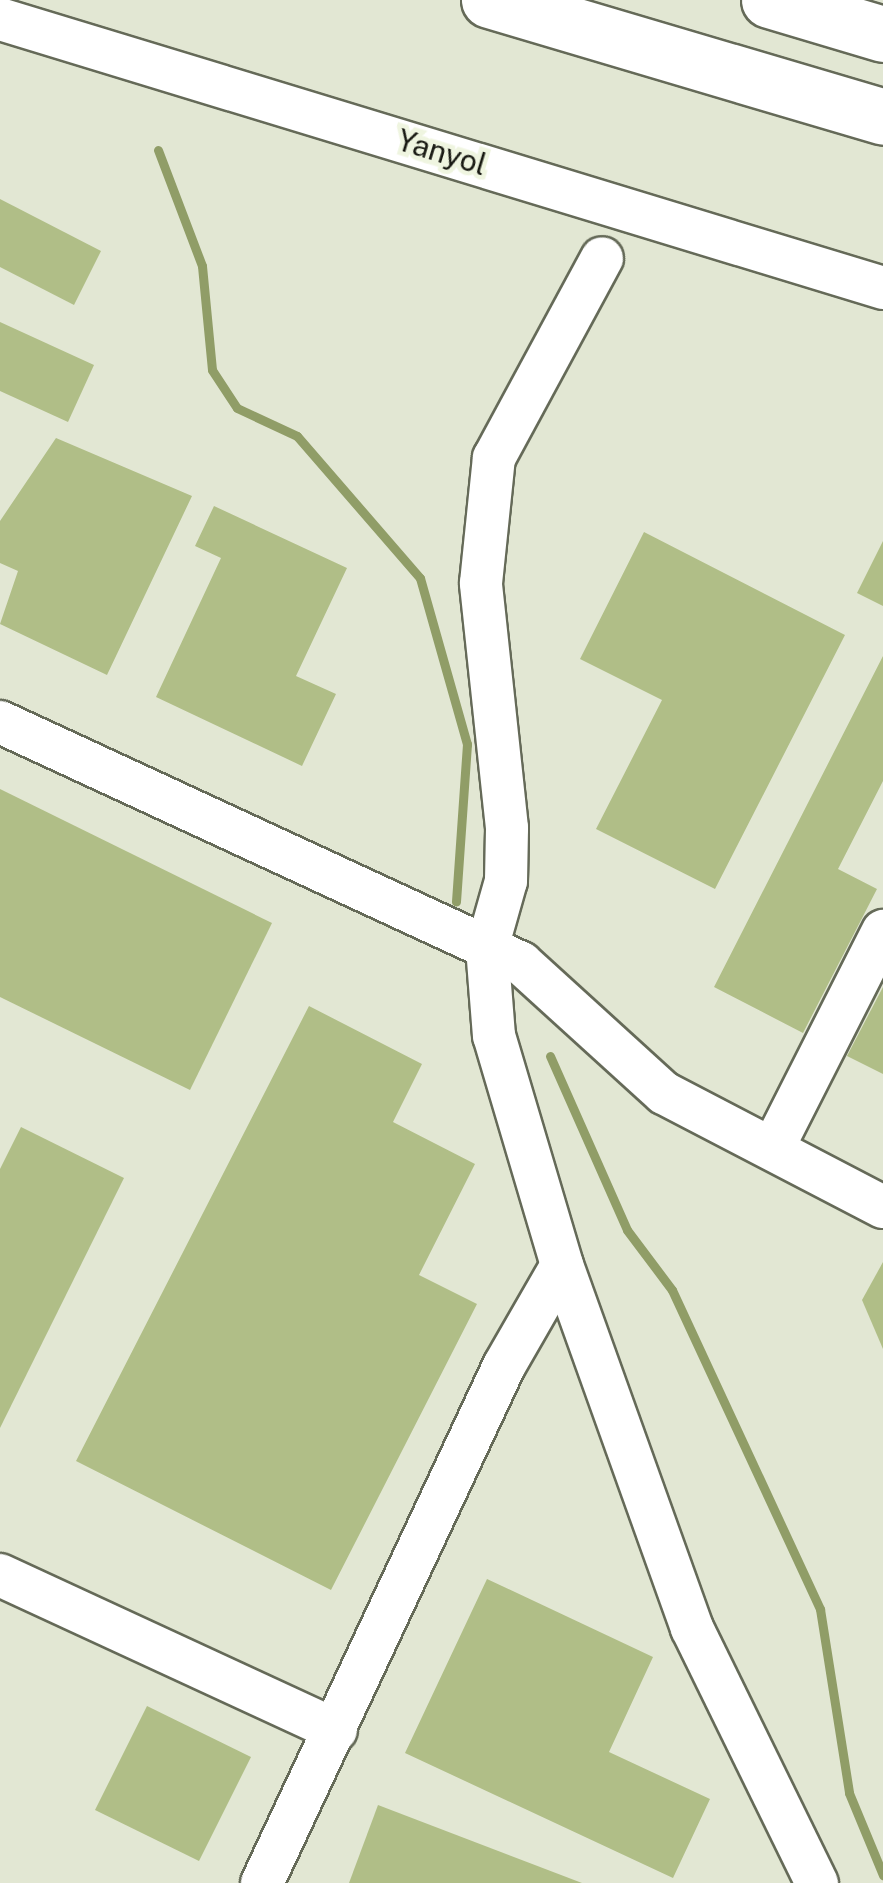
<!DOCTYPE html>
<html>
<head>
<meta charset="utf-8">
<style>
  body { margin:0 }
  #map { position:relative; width:883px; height:1883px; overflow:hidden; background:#e2e7d3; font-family:"Public Sans",sans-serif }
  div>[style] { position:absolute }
  .stream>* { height:9px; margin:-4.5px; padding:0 4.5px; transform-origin:4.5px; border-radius:4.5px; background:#909d67 }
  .building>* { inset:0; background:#b0be87 }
  .roads { filter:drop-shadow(2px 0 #656a58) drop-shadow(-2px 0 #656a58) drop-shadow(0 2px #656a58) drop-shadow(0 -2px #656a58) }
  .minor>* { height:42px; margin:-21px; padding:0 21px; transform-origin:21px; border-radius:21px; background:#fff }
  .highway>* { height:55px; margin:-27.5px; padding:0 27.5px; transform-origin:27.5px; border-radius:27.5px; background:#fff }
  span { translate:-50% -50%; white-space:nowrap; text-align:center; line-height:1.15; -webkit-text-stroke:9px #eff5e0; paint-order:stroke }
  .street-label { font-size:30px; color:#181912 }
</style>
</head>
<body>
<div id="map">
  <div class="stream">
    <i style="left:158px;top:150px;width:124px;rotate:69.2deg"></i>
    <i style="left:202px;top:266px;width:104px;rotate:84.5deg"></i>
    <i style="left:212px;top:370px;width:45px;rotate:56.7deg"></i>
    <i style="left:237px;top:408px;width:66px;rotate:25deg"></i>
    <i style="left:297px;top:436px;width:188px;rotate:49.1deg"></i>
    <i style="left:420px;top:578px;width:173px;rotate:74.2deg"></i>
    <i style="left:467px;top:744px;width:158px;rotate:94deg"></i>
    <i style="left:550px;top:1056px;width:190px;rotate:66.1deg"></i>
    <i style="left:627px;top:1230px;width:75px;rotate:53.1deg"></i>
    <i style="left:672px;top:1290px;width:352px;rotate:65.1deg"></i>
    <i style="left:820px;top:1609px;width:186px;rotate:81deg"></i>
    <i style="left:849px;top:1793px;width:89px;rotate:67.5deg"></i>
  </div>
  <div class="building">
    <i style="clip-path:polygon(0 199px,101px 251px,74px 305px,0 267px)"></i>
    <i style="clip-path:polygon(0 322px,94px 365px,68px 422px,0 391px)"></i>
    <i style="clip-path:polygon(56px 438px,192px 496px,107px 675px,0 624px,18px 571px,0 563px,0 521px)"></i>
    <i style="clip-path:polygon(214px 506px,347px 568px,296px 676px,336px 694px,302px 766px,156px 697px,221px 558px,195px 546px)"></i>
    <i style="clip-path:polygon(644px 532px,845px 635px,715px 889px,596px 829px,662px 700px,580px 659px)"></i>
    <i style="clip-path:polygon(883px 541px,883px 606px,857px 593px)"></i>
    <i style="clip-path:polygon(883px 656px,883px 781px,838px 869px,877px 889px,803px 1033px,714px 987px)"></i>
    <i style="clip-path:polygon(0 789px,272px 923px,190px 1090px,0 997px)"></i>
    <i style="clip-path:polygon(883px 987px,883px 1074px,847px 1056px)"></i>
    <i style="clip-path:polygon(309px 1006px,422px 1064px,393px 1122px,475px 1164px,419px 1275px,477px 1304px,331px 1590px,76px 1461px)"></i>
    <i style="clip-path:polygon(21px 1127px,124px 1178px,0 1428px,0 1169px)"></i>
    <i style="clip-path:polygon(883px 1262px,883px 1349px,862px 1300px)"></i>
    <i style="clip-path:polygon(487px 1579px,653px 1657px,609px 1752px,710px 1799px,673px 1878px,405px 1753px)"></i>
    <i style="clip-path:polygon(147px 1706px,251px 1757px,199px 1861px,95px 1810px)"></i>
    <i style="clip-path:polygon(378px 1805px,582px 1883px,349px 1883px)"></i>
  </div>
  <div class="roads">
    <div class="minor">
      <i style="left:0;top:19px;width:923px;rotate:16.94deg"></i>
      <i style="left:0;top:722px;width:574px;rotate:24.82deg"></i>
      <i style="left:521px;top:963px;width:193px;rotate:42.3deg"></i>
      <i style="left:664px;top:1093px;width:247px;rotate:27.5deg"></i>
      <i style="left:775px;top:1144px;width:239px;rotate:-63.1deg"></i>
      <i style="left:562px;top:1265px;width:386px;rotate:70.3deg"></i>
      <i style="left:692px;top:1628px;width:284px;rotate:63.9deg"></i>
      <i style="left:0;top:1575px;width:370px;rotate:24.8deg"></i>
      <i style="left:262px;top:1883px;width:571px;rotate:-64.92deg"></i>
      <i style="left:504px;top:1366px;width:116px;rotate:-60.1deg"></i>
      <i style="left:562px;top:1265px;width:239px;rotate:-106.5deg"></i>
      <i style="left:494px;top:1036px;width:88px;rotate:-94.5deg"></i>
      <i style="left:487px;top:948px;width:70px;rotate:-74.2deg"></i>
      <i style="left:506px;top:881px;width:53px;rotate:-88.9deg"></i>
      <i style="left:507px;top:828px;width:246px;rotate:-96.1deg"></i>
      <i style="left:481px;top:583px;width:126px;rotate:-84.1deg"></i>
      <i style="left:494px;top:458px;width:227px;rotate:-61.6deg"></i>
    </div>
    <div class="highway">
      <i style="left:489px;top:0;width:411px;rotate:16.5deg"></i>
      <i style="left:769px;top:0;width:119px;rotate:16.6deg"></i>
    </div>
  </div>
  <div class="street-label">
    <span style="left:442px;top:152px;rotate:17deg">Yanyol</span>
  </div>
</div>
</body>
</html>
